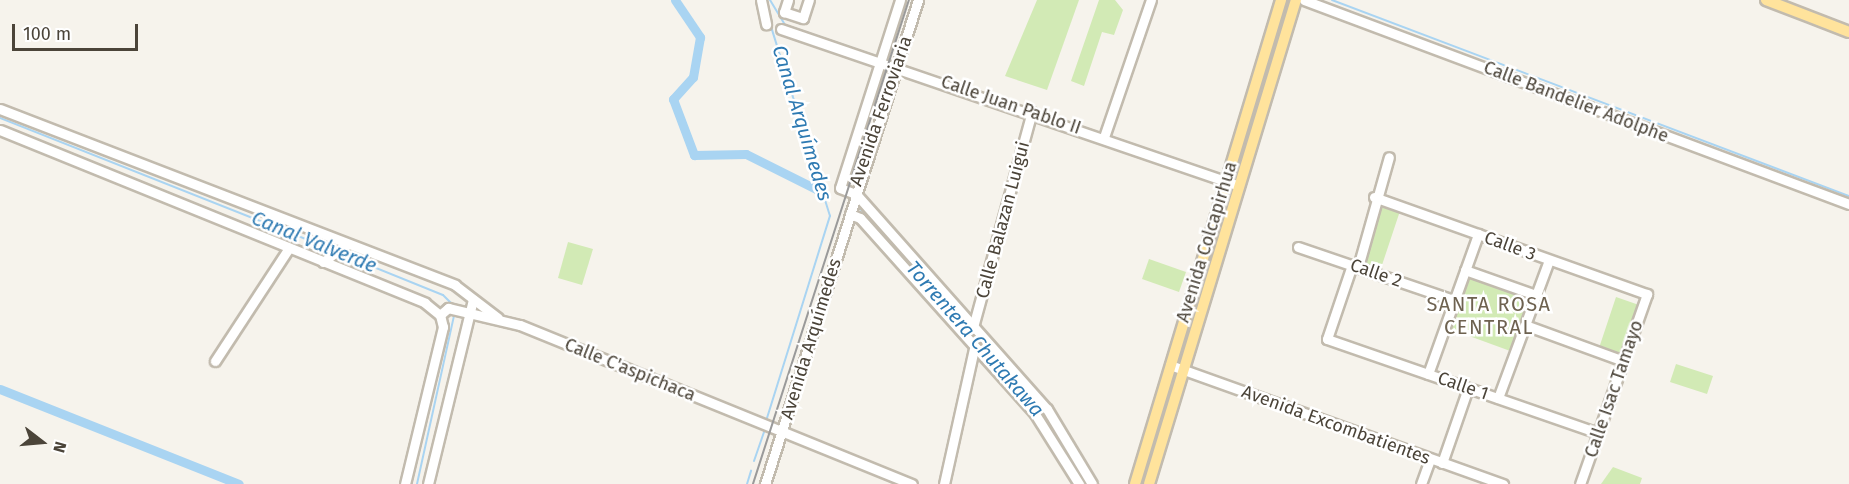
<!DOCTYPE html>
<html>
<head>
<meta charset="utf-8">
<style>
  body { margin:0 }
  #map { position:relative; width:1849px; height:484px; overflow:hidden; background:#f6f3ec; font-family:"Fira Sans",sans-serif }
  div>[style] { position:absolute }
  .green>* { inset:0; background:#d2eab5 }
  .stream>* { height:2px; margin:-1px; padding:0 1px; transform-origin:1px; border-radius:1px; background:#a9d4f2 }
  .canal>* { height:9px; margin:-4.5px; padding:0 4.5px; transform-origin:4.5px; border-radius:4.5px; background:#a9d4f2 }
  .roads { filter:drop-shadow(2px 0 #c2bbae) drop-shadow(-2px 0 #c2bbae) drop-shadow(0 2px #c2bbae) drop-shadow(0 -2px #c2bbae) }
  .minor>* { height:9px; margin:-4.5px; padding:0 4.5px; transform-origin:4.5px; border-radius:4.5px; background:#fff }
  .major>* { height:10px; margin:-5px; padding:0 5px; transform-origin:5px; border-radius:5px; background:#ffe39c }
  .tram>* { height:1.5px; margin:-0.75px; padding:0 0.75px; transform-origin:0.75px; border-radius:0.75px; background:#9a9a9a }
  span { translate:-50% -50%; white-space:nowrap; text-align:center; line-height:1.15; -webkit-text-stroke:5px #fff; paint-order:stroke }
  .street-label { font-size:18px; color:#4b4439 }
  .water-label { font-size:20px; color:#2e7ab2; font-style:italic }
  .neighbourhood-label { font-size:20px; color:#6e6250; letter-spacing:1.5px }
  .north { position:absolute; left:12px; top:412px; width:60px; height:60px; -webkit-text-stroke:4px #fff; paint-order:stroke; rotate:106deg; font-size:16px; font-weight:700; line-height:24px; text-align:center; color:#4b4439 }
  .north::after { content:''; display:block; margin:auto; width:21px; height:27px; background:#4b4439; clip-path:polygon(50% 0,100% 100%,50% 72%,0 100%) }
  .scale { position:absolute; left:12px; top:24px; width:126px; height:27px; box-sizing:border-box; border:3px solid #4b4439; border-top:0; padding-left:8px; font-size:18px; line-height:21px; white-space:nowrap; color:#4b4439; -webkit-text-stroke:4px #fff; paint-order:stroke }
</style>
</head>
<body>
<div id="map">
  <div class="green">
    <i style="clip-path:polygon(1037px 0,1079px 0,1047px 90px,1005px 76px)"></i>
    <i style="clip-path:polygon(1099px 0,1115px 0,1123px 10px,1114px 35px,1102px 32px,1084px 86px,1071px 81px)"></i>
    <i style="clip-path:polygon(1282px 6px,1287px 8px,1239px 169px,1234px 168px)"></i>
    <i style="clip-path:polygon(1226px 192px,1231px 193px,1183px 357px,1178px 355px)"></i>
    <i style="clip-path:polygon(1381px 206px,1400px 211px,1380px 271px,1364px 264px)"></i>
    <i style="clip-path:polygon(568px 242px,593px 249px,582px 285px,558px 278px)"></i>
    <i style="clip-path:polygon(1149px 259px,1186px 272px,1179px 292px,1142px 279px)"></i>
    <i style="clip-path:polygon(1470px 276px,1532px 299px,1513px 352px,1450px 329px)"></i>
    <i style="clip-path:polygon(1616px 297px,1639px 305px,1622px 356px,1599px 348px)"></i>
    <i style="clip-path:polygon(1676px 364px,1713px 376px,1707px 394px,1670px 382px)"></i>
    <i style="clip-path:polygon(1172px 377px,1177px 378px,1145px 484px,1140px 484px)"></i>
    <i style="clip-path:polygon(1613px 467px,1642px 478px,1640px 484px,1601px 484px)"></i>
  </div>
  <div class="stream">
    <i style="left:770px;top:0;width:29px;rotate:59deg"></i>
    <i style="left:785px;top:25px;width:99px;rotate:18.8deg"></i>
    <i style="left:1332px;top:0;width:553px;rotate:20.76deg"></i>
    <i style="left:0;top:118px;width:359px;rotate:21.6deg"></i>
    <i style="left:856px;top:204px;width:276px;rotate:48.2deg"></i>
    <i style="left:1040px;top:410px;width:87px;rotate:58.1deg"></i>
    <i style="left:339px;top:253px;width:112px;rotate:22deg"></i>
    <i style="left:443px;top:295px;width:16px;rotate:45deg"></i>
    <i style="left:767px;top:418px;width:212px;rotate:-72.7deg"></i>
    <i style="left:830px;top:216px;width:202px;rotate:-107.3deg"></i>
    <i style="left:754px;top:461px;width:34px;rotate:-71deg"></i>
    <i style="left:417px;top:484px;width:177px;rotate:-77.6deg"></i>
    <i style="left:747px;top:484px;width:14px;rotate:-73deg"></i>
  </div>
  <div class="canal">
    <i style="left:675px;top:0;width:45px;rotate:56deg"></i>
    <i style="left:700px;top:37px;width:41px;rotate:99.9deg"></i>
    <i style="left:693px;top:77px;width:30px;rotate:132deg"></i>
    <i style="left:673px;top:99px;width:60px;rotate:69.4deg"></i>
    <i style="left:694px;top:155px;width:52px;rotate:-1.1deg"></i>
    <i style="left:746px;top:154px;width:85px;rotate:26.6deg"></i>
    <i style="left:0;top:389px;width:257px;rotate:21.7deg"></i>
  </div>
  <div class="roads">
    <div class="minor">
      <i style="left:761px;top:0;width:25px;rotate:78deg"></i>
      <i style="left:788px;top:0;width:13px;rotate:108deg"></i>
      <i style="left:784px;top:12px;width:20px;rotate:18deg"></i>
      <i style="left:803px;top:18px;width:19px;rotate:-72deg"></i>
      <i style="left:900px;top:0;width:197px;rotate:107.7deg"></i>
      <i style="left:840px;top:188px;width:17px;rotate:21deg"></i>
      <i style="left:856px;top:194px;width:288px;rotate:48.4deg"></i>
      <i style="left:1047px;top:409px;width:87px;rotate:59deg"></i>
      <i style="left:1304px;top:0;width:582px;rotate:20.52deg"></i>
      <i style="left:781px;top:29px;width:484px;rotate:18.9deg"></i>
      <i style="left:0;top:109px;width:488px;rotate:21.1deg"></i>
      <i style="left:455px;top:285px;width:54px;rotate:37.5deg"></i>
      <i style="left:0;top:130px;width:459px;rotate:22.1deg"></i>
      <i style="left:425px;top:303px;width:19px;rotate:39deg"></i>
      <i style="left:1104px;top:137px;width:145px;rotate:-71.1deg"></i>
      <i style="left:1374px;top:197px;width:290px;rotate:19.6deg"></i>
      <i style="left:1647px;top:294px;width:201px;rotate:109.4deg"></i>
      <i style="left:850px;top:214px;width:11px;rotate:22deg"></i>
      <i style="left:860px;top:218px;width:263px;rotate:48.2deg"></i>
      <i style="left:1035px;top:414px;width:83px;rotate:57.8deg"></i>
      <i style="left:1298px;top:247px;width:165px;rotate:18.8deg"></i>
      <i style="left:323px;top:262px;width:30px;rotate:-37deg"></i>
      <i style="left:1352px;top:265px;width:78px;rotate:108.7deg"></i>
      <i style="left:1327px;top:339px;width:287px;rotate:19.1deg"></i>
      <i style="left:1358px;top:267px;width:114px;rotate:-74.3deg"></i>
      <i style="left:1465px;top:270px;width:75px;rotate:19.4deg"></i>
      <i style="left:440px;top:315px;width:11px;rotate:-41deg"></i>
      <i style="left:448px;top:308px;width:74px;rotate:13.3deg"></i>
      <i style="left:520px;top:325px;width:423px;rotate:22.1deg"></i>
      <i style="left:1525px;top:325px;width:105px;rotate:20deg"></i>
      <i style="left:973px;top:327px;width:223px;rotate:-74.7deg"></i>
      <i style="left:215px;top:361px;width:135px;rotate:-56.8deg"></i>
      <i style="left:1170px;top:365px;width:354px;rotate:19.7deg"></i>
      <i style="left:1428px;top:374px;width:149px;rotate:-70.3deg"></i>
      <i style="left:1498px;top:398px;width:147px;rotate:-69.7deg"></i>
      <i style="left:1442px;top:463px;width:79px;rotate:-70.9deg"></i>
      <i style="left:405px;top:484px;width:162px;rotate:-76.4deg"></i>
      <i style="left:443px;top:327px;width:12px;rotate:-104deg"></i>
      <i style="left:428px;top:484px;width:190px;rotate:-76.3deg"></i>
      <i style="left:765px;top:484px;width:508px;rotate:-72.46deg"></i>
      <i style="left:944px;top:484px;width:138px;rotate:-77.5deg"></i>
      <i style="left:1421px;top:484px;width:27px;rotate:-70deg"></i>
    </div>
    <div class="major">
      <i style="left:1766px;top:0;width:89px;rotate:21.1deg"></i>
      <i style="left:1135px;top:484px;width:506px;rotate:-73.21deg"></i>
      <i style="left:1149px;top:484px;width:506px;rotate:-73.11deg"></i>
    </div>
  </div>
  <div class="tram">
    <i style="left:753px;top:484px;width:509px;rotate:-72.14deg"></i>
  </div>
  <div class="street-label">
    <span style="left:1576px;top:102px;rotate:21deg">Calle Bandelier Adolphe</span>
    <span style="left:1011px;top:105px;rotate:19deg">Calle Juan Pablo II</span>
    <span style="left:881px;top:111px;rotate:-71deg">Avenida Ferroviaria</span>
    <span style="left:1003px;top:220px;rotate:-75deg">Calle Balazan Luigui</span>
    <span style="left:1207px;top:242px;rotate:-73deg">Avenida Colcapirhua</span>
    <span style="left:1510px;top:246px;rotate:20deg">Calle 3</span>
    <span style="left:1376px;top:273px;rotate:19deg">Calle 2</span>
    <span style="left:811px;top:339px;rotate:-73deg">Avenida Arquímedes</span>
    <span style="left:630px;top:370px;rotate:22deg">Calle C'aspichaca</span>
    <span style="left:1463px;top:386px;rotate:19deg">Calle 1</span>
    <span style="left:1614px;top:389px;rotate:-71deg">Calle Isac Tamayo</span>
    <span style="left:1336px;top:425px;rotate:20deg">Avenida Excombatientes</span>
  </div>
  <div class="water-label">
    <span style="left:802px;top:123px;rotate:73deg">Canal Arquímedes</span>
    <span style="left:314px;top:242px;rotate:22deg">Canal Valverde</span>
    <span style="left:975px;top:339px;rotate:49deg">Torrentera Chutakawa</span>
  </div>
  <div class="neighbourhood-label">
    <span style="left:1489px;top:316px">SANTA ROSA<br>CENTRAL</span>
  </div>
  <div class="north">N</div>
  <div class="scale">100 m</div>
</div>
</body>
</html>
